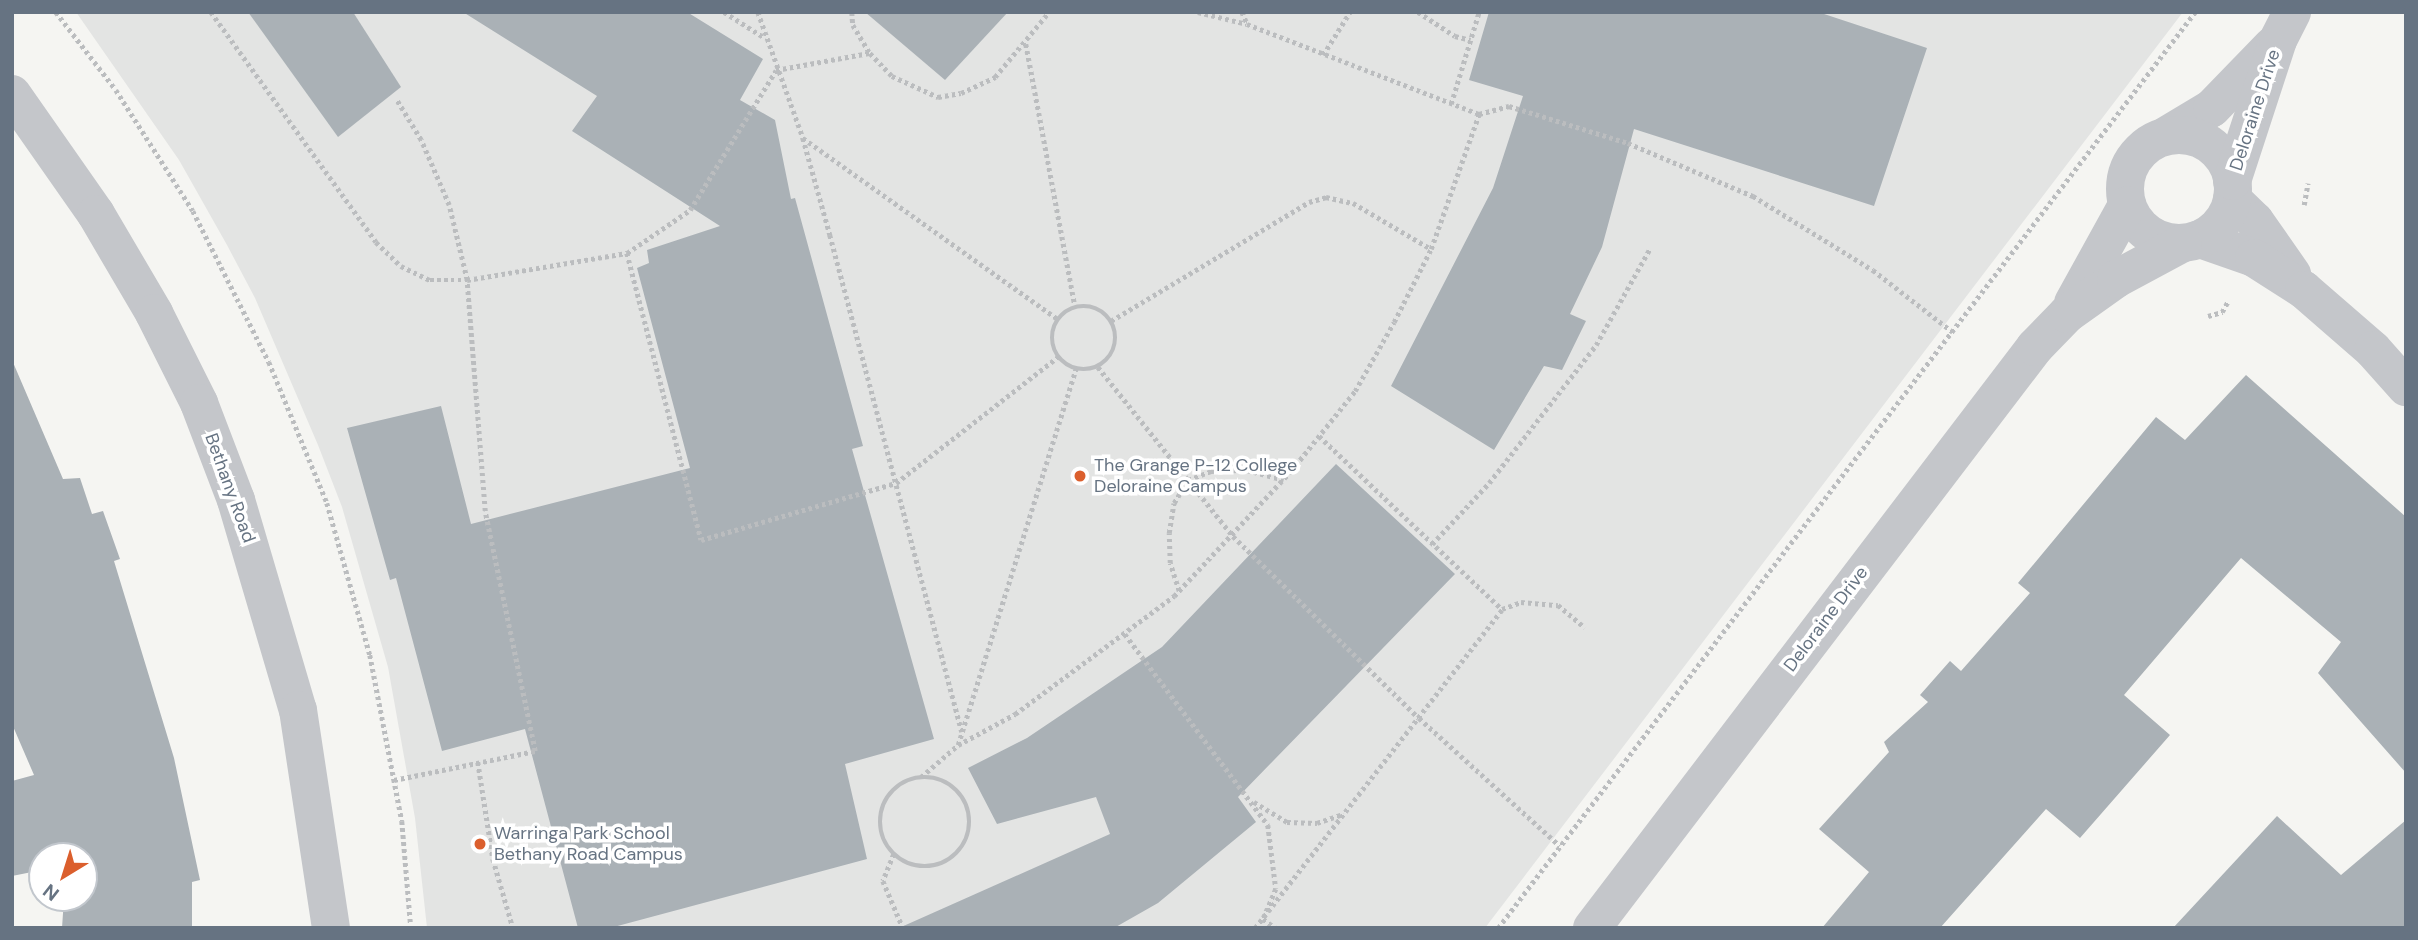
<!DOCTYPE html>
<html>
<head>
<meta charset="utf-8">
<style>
  body { margin:0 }
  #map { position:relative; width:2418px; height:940px; overflow:hidden; background:#f5f5f2; font-family:"DM Sans",sans-serif }
  div>[style] { position:absolute }
  .built>* { inset:0; background:#e3e4e3 }
  .building>* { inset:0; background:#aab1b6 }
  .path>* { height:4.5px; margin-top:-2.25px; transform-origin:0; background:repeating-linear-gradient(90deg,#bbbdbf 0 3.5px,transparent 0 7px) }
  .path>.ring { margin:-2.25px; padding:0; box-sizing:content-box; background:none; border:4.5px solid #bbbdbf; border-radius:50% }
  .minor>* { height:38px; margin:-19px; padding:0 19px; transform-origin:19px; border-radius:19px; background:#c4c6ca }
  .tertiary>* { height:38px; margin:-19px; padding:0 19px; transform-origin:19px; border-radius:19px; background:#c4c6ca }
  .tertiary>.ring { margin:-19px; padding:0; box-sizing:content-box; background:none; border:38px solid #c4c6ca; border-radius:50% }
  .dots>* { width:19px; height:19px; translate:-50% -50%; box-sizing:border-box; border:4px solid #fff; border-radius:50% }
  span { translate:-50% -50%; white-space:nowrap; text-align:center; line-height:1.15; -webkit-text-stroke:7px #fff; paint-order:stroke }
  .street-label { font-size:18px; color:#667382 }
  .poi-label { font-size:18px; color:#667382 }
  .left { translate:0 -50%; text-align:left }
  .frame { position:absolute; inset:0; border:14px solid #667382; pointer-events:none }
  .north { position:absolute; left:28px; top:842px; width:70px; height:70px; box-sizing:border-box; background:#fff; border:2px solid #c2c7cd; border-radius:50%; rotate:218deg; font-size:19px; font-weight:700; line-height:28px; text-align:center; color:#667382 }
  .north::after { content:''; display:block; margin:auto; width:24px; height:32px; background:#db5f2d; clip-path:polygon(50% 0,100% 100%,50% 72%,0 100%) }
</style>
</head>
<body>
<div id="map">
  <div class="built">
    <i style="clip-path:polygon(76px 12px,2183px 12px,1485px 928px,427px 928px,415px 818px,388px 667px,342px 507px,318px 445px,255px 298px,227px 245px,179px 160px)"></i>
  </div>
  <div class="building">
    <i style="clip-path:polygon(248px 12px,353px 12px,401px 87px,338px 137px)"></i>
    <i style="clip-path:polygon(463px 12px,687px 12px,763px 59px,740px 100px,775px 120px,791px 199px,795px 198px,863px 446px,852px 449px,934px 739px,845px 764px,867px 859px,610px 928px,578px 928px,525px 729px,442px 751px,396px 578px,390px 580px,347px 428px,441px 406px,471px 524px,690px 468px,637px 268px,649px 263px,647px 250px,720px 226px,572px 131px,597px 96px)"></i>
    <i style="clip-path:polygon(865px 12px,1008px 12px,945px 80px)"></i>
    <i style="clip-path:polygon(1489px 12px,1818px 12px,1927px 48px,1874px 206px,1634px 129px,1602px 247px,1570px 314px,1586px 321px,1562px 370px,1544px 366px,1494px 450px,1391px 386px,1493px 188px,1523px 96px,1469px 80px)"></i>
    <i style="clip-path:polygon(12px 360px,63px 479px,80px 478px,92px 514px,103px 511px,120px 559px,114px 561px,174px 758px,200px 880px,192px 882px,192px 928px,62px 928px,64px 898px,84px 898px,84px 856px,42px 856px,42px 870px,12px 876px,12px 781px,34px 775px,12px 724px)"></i>
    <i style="clip-path:polygon(2246px 375px,2406px 517px,2406px 773px,2318px 673px,2341px 642px,2241px 558px,2124px 695px,2170px 735px,2080px 838px,2046px 809px,1940px 928px,1822px 928px,1869px 872px,1819px 829px,1889px 752px,1884px 742px,1928px 702px,1920px 695px,1950px 661px,1961px 671px,2030px 593px,2018px 583px,2156px 417px,2185px 440px)"></i>
    <i style="clip-path:polygon(1336px 464px,1455px 574px,1238px 797px,1256px 822px,1158px 903px,1114px 928px,899px 928px,1110px 834px,1096px 797px,997px 824px,968px 768px,1027px 738px,1162px 647px)"></i>
    <i style="clip-path:polygon(2277px 816px,2341px 875px,2406px 820px,2406px 928px,2173px 928px)"></i>
  </div>
  <div class="path">
    <i style="left:56px;top:12px;width:98px;rotate:52.4deg"></i>
    <i style="left:116px;top:90px;width:143px;rotate:57.5deg"></i>
    <i style="left:193px;top:211px;width:169px;rotate:63.3deg"></i>
    <i style="left:269px;top:362px;width:152px;rotate:67.6deg"></i>
    <i style="left:327px;top:503px;width:158px;rotate:74.2deg"></i>
    <i style="left:370px;top:655px;width:169px;rotate:79.1deg"></i>
    <i style="left:402px;top:821px;width:107px;rotate:85.2deg"></i>
    <i style="left:211px;top:12px;width:283px;rotate:54.3deg"></i>
    <i style="left:376px;top:242px;width:35px;rotate:44deg"></i>
    <i style="left:401px;top:266px;width:32px;rotate:26deg"></i>
    <i style="left:430px;top:280px;width:37px"></i>
    <i style="left:467px;top:280px;width:162px;rotate:-9.6deg"></i>
    <i style="left:627px;top:253px;width:76px;rotate:-34.3deg"></i>
    <i style="left:690px;top:210px;width:164px;rotate:-58.4deg"></i>
    <i style="left:776px;top:70px;width:96px;rotate:-10.3deg"></i>
    <i style="left:724px;top:12px;width:49px;rotate:32.4deg"></i>
    <i style="left:758px;top:12px;width:134px;rotate:70.3deg"></i>
    <i style="left:803px;top:138px;width:101px;rotate:74.4deg"></i>
    <i style="left:830px;top:235px;width:514px;rotate:75.13deg"></i>
    <i style="left:852px;top:12px;width:13px;rotate:86deg"></i>
    <i style="left:853px;top:25px;width:33px;rotate:59deg"></i>
    <i style="left:870px;top:53px;width:32px;rotate:46deg"></i>
    <i style="left:892px;top:76px;width:51px;rotate:24.5deg"></i>
    <i style="left:938px;top:97px;width:23px;rotate:-10deg"></i>
    <i style="left:961px;top:93px;width:38px;rotate:-25deg"></i>
    <i style="left:995px;top:77px;width:85px;rotate:-50.3deg"></i>
    <i style="left:1198px;top:12px;width:50px;rotate:13.8deg"></i>
    <i style="left:1247px;top:24px;width:249px;rotate:21.2deg"></i>
    <i style="left:1479px;top:114px;width:31px;rotate:-15deg"></i>
    <i style="left:1509px;top:106px;width:125px;rotate:17.3deg"></i>
    <i style="left:1628px;top:143px;width:136px;rotate:23deg"></i>
    <i style="left:1753px;top:196px;width:141px;rotate:31.7deg"></i>
    <i style="left:1873px;top:270px;width:101px;rotate:37.8deg"></i>
    <i style="left:1242px;top:12px;width:12px;rotate:66deg"></i>
    <i style="left:1418px;top:12px;width:44px;rotate:33deg"></i>
    <i style="left:1455px;top:36px;width:16px;rotate:14deg"></i>
    <i style="left:1026px;top:44px;width:268px;rotate:79.4deg"></i>
    <i style="left:1323px;top:55px;width:51px;rotate:-57.9deg"></i>
    <i style="left:1451px;top:104px;width:96px;rotate:-73.1deg"></i>
    <i style="left:803px;top:138px;width:313px;rotate:35.4deg"></i>
    <i style="left:2304px;top:205px;width:22px;rotate:-80deg"></i>
    <i style="left:627px;top:253px;width:296px;rotate:75.5deg"></i>
    <i style="left:701px;top:540px;width:203px;rotate:-16.3deg"></i>
    <i style="left:896px;top:483px;width:205px;rotate:-37.9deg"></i>
    <i class="ring" style="left:1052px;top:306px;width:59.5px;height:59.5px"></i>
    <i style="left:2208px;top:316px;width:15px;rotate:-16deg"></i>
    <i style="left:2222px;top:312px;width:13px;rotate:-61deg"></i>
    <i style="left:1111px;top:321px;width:231px;rotate:-31deg"></i>
    <i style="left:1309px;top:202px;width:18px;rotate:-16deg"></i>
    <i style="left:1326px;top:197px;width:28px;rotate:13deg"></i>
    <i style="left:1353px;top:203px;width:91px;rotate:30.5deg"></i>
    <i style="left:1098px;top:367px;width:216px;rotate:51.4deg"></i>
    <i style="left:1233px;top:536px;width:260px;rotate:44.4deg"></i>
    <i style="left:1419px;top:718px;width:190px;rotate:42.2deg"></i>
    <i style="left:1319px;top:436px;width:250px;rotate:43.4deg"></i>
    <i style="left:1432px;top:544px;width:83px;rotate:-46.9deg"></i>
    <i style="left:1489px;top:483px;width:175px;rotate:-52.2deg"></i>
    <i style="left:1596px;top:345px;width:109px;rotate:-60.8deg"></i>
    <i style="left:1179px;top:591px;width:29px;rotate:-108deg"></i>
    <i style="left:1170px;top:563px;width:30px;rotate:-92deg"></i>
    <i style="left:1169px;top:533px;width:30px;rotate:-81deg"></i>
    <i style="left:1174px;top:503px;width:27px;rotate:-59deg"></i>
    <i style="left:1188px;top:480px;width:25px;rotate:-21deg"></i>
    <i style="left:1211px;top:471px;width:36px;rotate:-2deg"></i>
    <i style="left:1247px;top:470px;width:38px;rotate:15deg"></i>
    <i style="left:1125px;top:634px;width:239px;rotate:53.2deg"></i>
    <i style="left:1268px;top:825px;width:64px;rotate:82.9deg"></i>
    <i style="left:1276px;top:889px;width:33px;rotate:113deg"></i>
    <i style="left:1263px;top:919px;width:16px;rotate:35deg"></i>
    <i style="left:958px;top:745px;width:65px;rotate:-28.5deg"></i>
    <i style="left:1015px;top:714px;width:198px;rotate:-36.6deg"></i>
    <i style="left:1174px;top:596px;width:171px;rotate:-46.9deg"></i>
    <i style="left:1291px;top:471px;width:102px;rotate:-51.3deg"></i>
    <i style="left:1355px;top:391px;width:79px;rotate:-60.5deg"></i>
    <i style="left:1394px;top:322px;width:82px;rotate:-63.1deg"></i>
    <i style="left:1431px;top:249px;width:143px;rotate:-70.4deg"></i>
    <i style="left:478px;top:762px;width:98px;rotate:81.2deg"></i>
    <i style="left:493px;top:859px;width:72px;rotate:73.8deg"></i>
    <i style="left:921px;top:777px;width:49px;rotate:-40.9deg"></i>
    <i style="left:958px;top:745px;width:394px;rotate:-72.6deg"></i>
    <i class="ring" style="left:880px;top:777px;width:85.5px;height:85.5px"></i>
    <i style="left:394px;top:780px;width:144px;rotate:-11.6deg"></i>
    <i style="left:535px;top:751px;width:245px;rotate:-101.8deg"></i>
    <i style="left:485px;top:511px;width:232px;rotate:-94.5deg"></i>
    <i style="left:467px;top:280px;width:77px;rotate:-103.5deg"></i>
    <i style="left:449px;top:205px;width:71px;rotate:-113.3deg"></i>
    <i style="left:421px;top:140px;width:48px;rotate:-121.4deg"></i>
    <i style="left:1254px;top:802px;width:39px;rotate:31deg"></i>
    <i style="left:1287px;top:822px;width:30px;rotate:2deg"></i>
    <i style="left:1317px;top:823px;width:28px;rotate:-19deg"></i>
    <i style="left:894px;top:854px;width:29px;rotate:112deg"></i>
    <i style="left:883px;top:881px;width:51px;rotate:66.9deg"></i>
    <i style="left:1255px;top:928px;width:403px;rotate:-52.2deg"></i>
    <i style="left:1502px;top:609px;width:20px;rotate:-20deg"></i>
    <i style="left:1521px;top:602px;width:37px;rotate:5deg"></i>
    <i style="left:1558px;top:605px;width:35px;rotate:40deg"></i>
    <i style="left:1498px;top:928px;width:1151px;rotate:-52.73deg"></i>
  </div>
  <div class="minor">
    <i style="left:12px;top:94px;width:146px;rotate:55deg"></i>
    <i style="left:96px;top:214px;width:115px;rotate:59.6deg"></i>
    <i style="left:154px;top:313px;width:101px;rotate:63.4deg"></i>
    <i style="left:199px;top:403px;width:104px;rotate:69.1deg"></i>
    <i style="left:236px;top:500px;width:219px;rotate:73.6deg"></i>
    <i style="left:298px;top:710px;width:220px;rotate:81.4deg"></i>
    <i style="left:2232px;top:199px;width:32px;rotate:44deg"></i>
    <i style="left:2255px;top:221px;width:65px;rotate:55.1deg"></i>
    <i style="left:2200px;top:239px;width:57px;rotate:19.4deg"></i>
    <i style="left:2254px;top:258px;width:59px;rotate:32.6deg"></i>
    <i style="left:2304px;top:290px;width:91px;rotate:41deg"></i>
    <i style="left:2373px;top:350px;width:50px;rotate:48.3deg"></i>
  </div>
  <div class="tertiary">
    <i style="left:2167px;top:135px;width:52px;rotate:-31deg"></i>
    <i style="left:2212px;top:108px;width:86px;rotate:-45.9deg"></i>
    <i class="ring" style="left:2125px;top:135px;width:70px;height:70px"></i>
    <i style="left:2232px;top:181px;width:148px;rotate:-71.9deg"></i>
    <i style="left:2278px;top:40px;width:31px;rotate:-63deg"></i>
    <i style="left:2073px;top:303px;width:112px;rotate:-61.1deg"></i>
    <i style="left:1592px;top:928px;width:731px;rotate:-52.68deg"></i>
    <i style="left:2035px;top:347px;width:46px;rotate:-45.9deg"></i>
    <i style="left:2067px;top:314px;width:60px;rotate:-35.5deg"></i>
    <i style="left:2116px;top:279px;width:76px;rotate:-28.2deg"></i>
  </div>
  <div class="dots">
    <i style="left:1080px;top:476px;background:#db5f2d"></i>
    <i style="left:480px;top:844px;background:#db5f2d"></i>
  </div>
  <div class="street-label">
    <span style="left:2255px;top:110px;rotate:-72deg">Deloraine Drive</span>
    <span style="left:230px;top:488px;rotate:70deg">Bethany Road</span>
    <span style="left:1826px;top:619px;rotate:-53deg">Deloraine Drive</span>
  </div>
  <div class="poi-label">
    <span class="left" style="left:1094px;top:476px">The Grange P-12 College<br>Deloraine Campus</span>
    <span class="left" style="left:494px;top:844px">Warringa Park School<br>Bethany Road Campus</span>
  </div>
  <div class="frame"></div>
  <div class="north">N</div>
</div>
</body>
</html>
